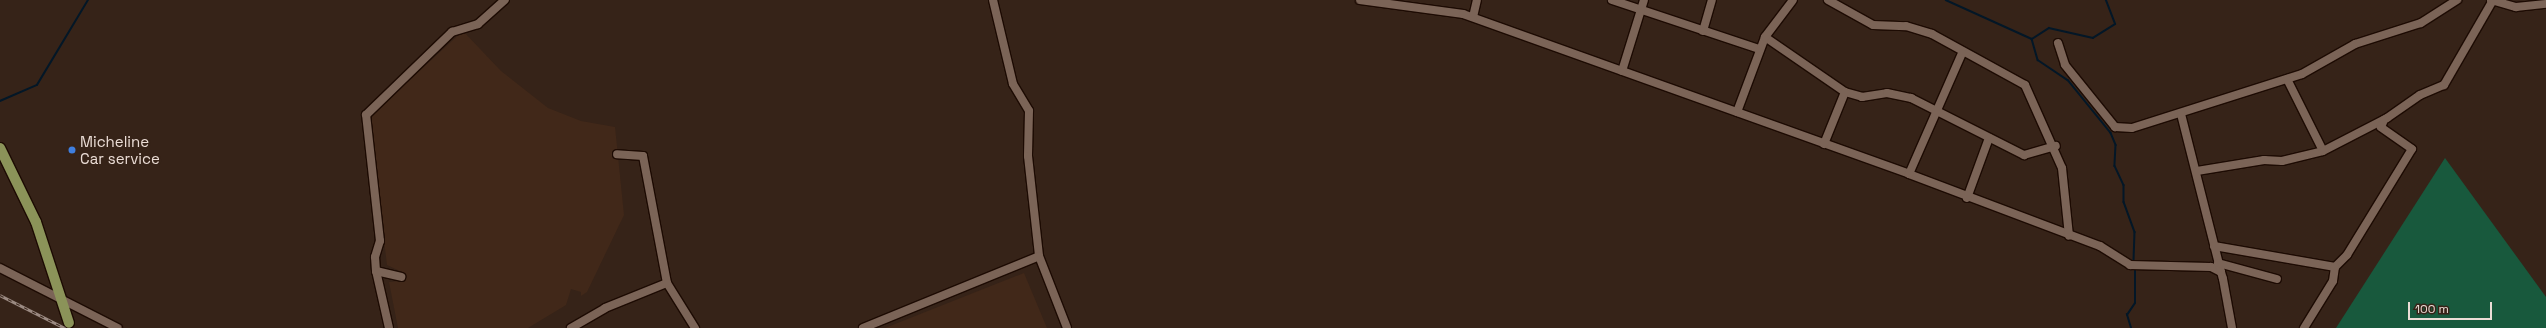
<!DOCTYPE html>
<html>
<head>
<meta charset="utf-8">
<style>
  body { margin:0 }
  #map { position:relative; width:2546px; height:328px; overflow:hidden; background:#362318; font-family:"Space Grotesk",sans-serif }
  div>[style] { position:absolute }
  .built>* { inset:0; background:#412819 }
  .green>* { inset:0; background:#18593d }
  .stream>* { height:1.5px; margin:-0.75px; padding:0 0.75px; transform-origin:0.75px; border-radius:0.75px; background:#031727 }
  .roads { filter:drop-shadow(1px 0 #1d0b03) drop-shadow(-1px 0 #1d0b03) drop-shadow(0 1px #1d0b03) drop-shadow(0 -1px #1d0b03) }
  .minor>* { height:8px; margin:-4px; padding:0 4px; transform-origin:4px; border-radius:4px; background:#7b6457 }
  .major>* { height:10px; margin:-5px; padding:0 5px; transform-origin:5px; border-radius:5px; background:#8b9359 }
  .rail>* { height:3px; margin-top:-1.5px; transform-origin:0; background:repeating-linear-gradient(90deg,#362318 0 4.5px,#9b8a82 0 9px); box-sizing:border-box; border-block:1px solid #9b8a82 }
  .dots>* { width:11px; height:11px; translate:-50% -50%; box-sizing:border-box; border:2px solid #362318; border-radius:50% }
  span { translate:-50% -50%; white-space:nowrap; text-align:center; line-height:1.15; -webkit-text-stroke:4px #362318; paint-order:stroke }
  .poi-label { font-size:15px; color:#ebddd6 }
  .left { translate:0 -50%; text-align:left }
  .scale { position:absolute; left:2408px; top:302px; width:84px; height:18px; box-sizing:border-box; border:2px solid #ebddd6; border-top:0; padding-left:5px; font-size:12px; line-height:14px; white-space:nowrap; color:#ebddd6; -webkit-text-stroke:3px #362318; paint-order:stroke }
</style>
</head>
<body>
<div id="map">
  <div class="built">
    <i style="clip-path:polygon(463px 31px,501px 71px,548px 108px,581px 121px,615px 127px,624px 215px,587px 292px,581px 296px,581px 292px,571px 289px,566px 305px,528px 328px,398px 328px,389px 282px,400px 281px,402px 272px,387px 265px,369px 117px)"></i>
    <i style="clip-path:polygon(1024px 273px,1047px 328px,885px 328px)"></i>
  </div>
  <div class="green">
    <i style="clip-path:polygon(2445px 158px,2546px 297px,2546px 328px,2336px 328px)"></i>
  </div>
  <div class="stream">
    <i style="left:1946px;top:0;width:94px;rotate:24.4deg"></i>
    <i style="left:2032px;top:39px;width:20px;rotate:-33deg"></i>
    <i style="left:2049px;top:28px;width:45px;rotate:12.8deg"></i>
    <i style="left:2093px;top:38px;width:26px;rotate:-32deg"></i>
    <i style="left:2115px;top:24px;width:26px;rotate:-111deg"></i>
    <i style="left:2032px;top:39px;width:22px;rotate:74deg"></i>
    <i style="left:2038px;top:60px;width:36px;rotate:34deg"></i>
    <i style="left:2068px;top:80px;width:68px;rotate:50.9deg"></i>
    <i style="left:2111px;top:133px;width:13px;rotate:67deg"></i>
    <i style="left:2116px;top:145px;width:21px;rotate:93deg"></i>
    <i style="left:2115px;top:166px;width:21px;rotate:65deg"></i>
    <i style="left:2124px;top:185px;width:17px;rotate:90deg"></i>
    <i style="left:2124px;top:202px;width:32px;rotate:70deg"></i>
    <i style="left:2135px;top:232px;width:30px;rotate:92deg"></i>
    <i style="left:0;top:101px;width:40px;rotate:-23.4deg"></i>
    <i style="left:37px;top:85px;width:99px;rotate:-59deg"></i>
    <i style="left:2131px;top:328px;width:14px;rotate:-107deg"></i>
    <i style="left:2127px;top:315px;width:14px;rotate:-56deg"></i>
    <i style="left:2135px;top:303px;width:35px;rotate:-90deg"></i>
  </div>
  <div class="roads">
    <div class="minor">
      <i style="left:993px;top:0;width:86px;rotate:76.6deg"></i>
      <i style="left:1013px;top:84px;width:31px;rotate:59deg"></i>
      <i style="left:1029px;top:111px;width:45px;rotate:91.3deg"></i>
      <i style="left:1028px;top:156px;width:101px;rotate:83.7deg"></i>
      <i style="left:1039px;top:256px;width:77px;rotate:68.7deg"></i>
      <i style="left:1360px;top:0;width:104px;rotate:7.7deg"></i>
      <i style="left:1463px;top:14px;width:474px;rotate:19.7deg"></i>
      <i style="left:1909px;top:174px;width:204px;rotate:20.7deg"></i>
      <i style="left:2100px;top:246px;width:36px;rotate:32deg"></i>
      <i style="left:2130px;top:265px;width:81px;rotate:1.4deg"></i>
      <i style="left:2211px;top:267px;width:11px;rotate:27deg"></i>
      <i style="left:2221px;top:272px;width:7px;rotate:74deg"></i>
      <i style="left:2223px;top:279px;width:50px;rotate:79.6deg"></i>
      <i style="left:1612px;top:0;width:155px;rotate:18.4deg"></i>
      <i style="left:1828px;top:0;width:51px;rotate:29.1deg"></i>
      <i style="left:1873px;top:25px;width:33px;rotate:2deg"></i>
      <i style="left:1906px;top:26px;width:27px;rotate:17deg"></i>
      <i style="left:1932px;top:34px;width:106px;rotate:28.7deg"></i>
      <i style="left:2025px;top:85px;width:91px;rotate:66deg"></i>
      <i style="left:2062px;top:168px;width:68px;rotate:84.1deg"></i>
      <i style="left:2491px;top:0;width:26px;rotate:16deg"></i>
      <i style="left:2516px;top:7px;width:30px;rotate:-6deg"></i>
      <i style="left:1473px;top:17px;width:17px;rotate:-77deg"></i>
      <i style="left:1703px;top:31px;width:32px;rotate:-74deg"></i>
      <i style="left:1765px;top:37px;width:97px;rotate:34.5deg"></i>
      <i style="left:1845px;top:92px;width:18px;rotate:16deg"></i>
      <i style="left:1862px;top:97px;width:25px;rotate:-9deg"></i>
      <i style="left:1887px;top:93px;width:25px;rotate:12deg"></i>
      <i style="left:1911px;top:98px;width:127px;rotate:26.8deg"></i>
      <i style="left:2024px;top:155px;width:33px;rotate:-16deg"></i>
      <i style="left:2058px;top:43px;width:23px;rotate:72deg"></i>
      <i style="left:2065px;top:65px;width:80px;rotate:51.1deg"></i>
      <i style="left:2115px;top:127px;width:17px;rotate:3deg"></i>
      <i style="left:2132px;top:128px;width:178px;rotate:-17.6deg"></i>
      <i style="left:2302px;top:74px;width:61px;rotate:-29.5deg"></i>
      <i style="left:2355px;top:44px;width:69px;rotate:-17.7deg"></i>
      <i style="left:2421px;top:23px;width:43px;rotate:-32.6deg"></i>
      <i style="left:1622px;top:71px;width:74px;rotate:-72.8deg"></i>
      <i style="left:2287px;top:79px;width:80px;rotate:63.4deg"></i>
      <i style="left:1737px;top:112px;width:80px;rotate:-69.5deg"></i>
      <i style="left:1765px;top:37px;width:46px;rotate:-52.9deg"></i>
      <i style="left:2181px;top:114px;width:163px;rotate:75.8deg"></i>
      <i style="left:1824px;top:144px;width:56px;rotate:-68deg"></i>
      <i style="left:2197px;top:171px;width:68px;rotate:-9.3deg"></i>
      <i style="left:2264px;top:160px;width:18px;rotate:3deg"></i>
      <i style="left:2282px;top:161px;width:42px;rotate:-13.7deg"></i>
      <i style="left:2323px;top:151px;width:72px;rotate:-27.3deg"></i>
      <i style="left:2387px;top:118px;width:40px;rotate:-34.9deg"></i>
      <i style="left:2420px;top:95px;width:26px;rotate:-23deg"></i>
      <i style="left:2444px;top:85px;width:98px;rotate:-60deg"></i>
      <i style="left:1909px;top:174px;width:132px;rotate:-66.3deg"></i>
      <i style="left:1967px;top:198px;width:64px;rotate:-69.9deg"></i>
      <i style="left:2214px;top:246px;width:123px;rotate:9.8deg"></i>
      <i style="left:2218px;top:263px;width:61px;rotate:15.2deg"></i>
      <i style="left:2335px;top:267px;width:17px;rotate:-45deg"></i>
      <i style="left:2347px;top:255px;width:124px;rotate:-58.5deg"></i>
      <i style="left:2412px;top:149px;width:38px;rotate:-145deg"></i>
      <i style="left:2381px;top:127px;width:8px;rotate:-67deg"></i>
      <i style="left:0;top:268px;width:132px;rotate:27deg"></i>
      <i style="left:376px;top:271px;width:14px;rotate:-94deg"></i>
      <i style="left:375px;top:257px;width:17px;rotate:-73deg"></i>
      <i style="left:380px;top:241px;width:127px;rotate:-96.3deg"></i>
      <i style="left:366px;top:115px;width:120px;rotate:-44deg"></i>
      <i style="left:452px;top:32px;width:27px;rotate:-17deg"></i>
      <i style="left:478px;top:24px;width:36px;rotate:-42deg"></i>
      <i style="left:667px;top:283px;width:53px;rotate:58.1deg"></i>
      <i style="left:389px;top:328px;width:58px;rotate:-102.8deg"></i>
      <i style="left:376px;top:271px;width:26px;rotate:13deg"></i>
      <i style="left:571px;top:328px;width:39px;rotate:-30deg"></i>
      <i style="left:605px;top:308px;width:67px;rotate:-22deg"></i>
      <i style="left:667px;top:283px;width:129px;rotate:-100.7deg"></i>
      <i style="left:643px;top:156px;width:26px;rotate:-176deg"></i>
      <i style="left:863px;top:328px;width:190px;rotate:-22.2deg"></i>
      <i style="left:2304px;top:328px;width:55px;rotate:-58.3deg"></i>
      <i style="left:2333px;top:281px;width:14px;rotate:-82deg"></i>
    </div>
    <div class="major">
      <i style="left:0;top:148px;width:82px;rotate:64.1deg"></i>
      <i style="left:36px;top:222px;width:106px;rotate:71.9deg"></i>
    </div>
  </div>
  <div class="rail">
    <i style="left:0;top:295px;width:73px;rotate:26.9deg"></i>
  </div>
  <div class="dots">
    <i style="left:72px;top:150px;background:#3f7fe0"></i>
  </div>
  <div class="poi-label">
    <span class="left" style="left:80px;top:150px">Micheline<br>Car service</span>
  </div>
  <div class="scale">100 m</div>
</div>
</body>
</html>
